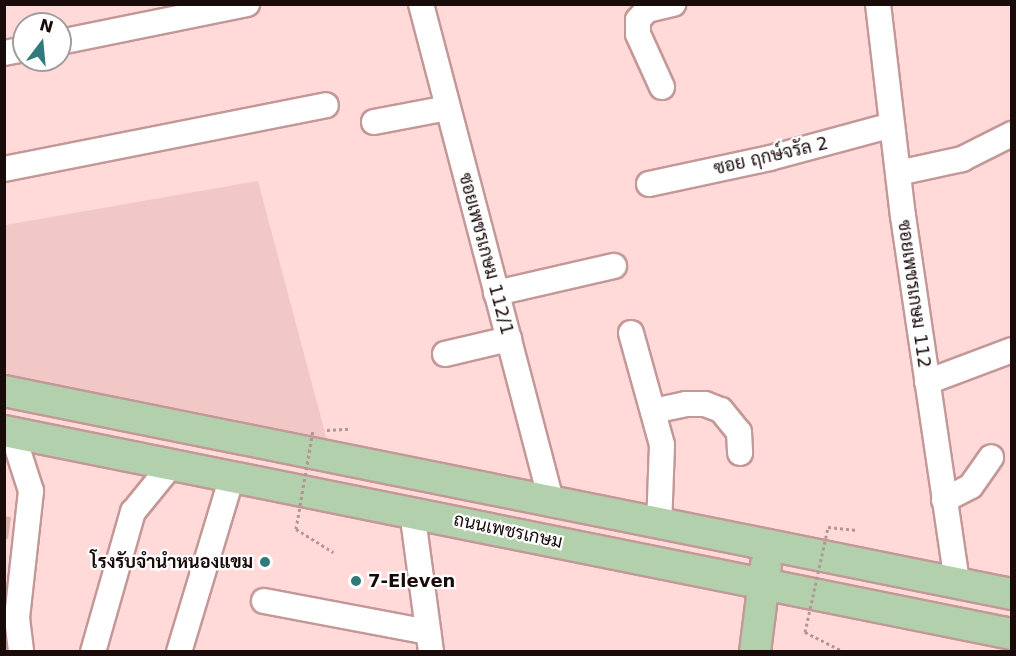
<!DOCTYPE html>
<html>
<head>
<meta charset="utf-8">
<style>
  body { margin:0 }
  #map { position:relative; width:1016px; height:656px; overflow:hidden; background:#ffdad9; font-family:"DejaVu Sans",Sarabun,sans-serif }
  div>[style] { position:absolute }
  .built>* { inset:0; background:#f2c8c7 }
  .building>* { inset:0; background:#ddb1b0 }
  .path>* { height:3px; margin-top:-1.5px; transform-origin:0; background:repeating-linear-gradient(90deg,#b29594 0 3px,transparent 0 6px) }
  .roads { filter:drop-shadow(2px 0 #c39897) drop-shadow(-2px 0 #c39897) drop-shadow(0 2px #c39897) drop-shadow(0 -2px #c39897) }
  .minor>* { height:24px; margin:-12px; padding:0 12px; transform-origin:12px; border-radius:12px; background:#fff }
  .major>* { height:30px; margin:-15px; padding:0 15px; transform-origin:15px; border-radius:15px; background:#b2d0ac }
  .path-bridge>* { height:3px; margin-top:-1.5px; transform-origin:0; background:repeating-linear-gradient(90deg,#b29594 0 3px,transparent 0 6px) }
  .dots>* { width:16px; height:16px; translate:-50% -50%; box-sizing:border-box; border:3px solid #fff; border-radius:50% }
  span { translate:-50% -50%; white-space:nowrap; text-align:center; line-height:1.15; -webkit-text-stroke:4.5px #fff; paint-order:stroke }
  .street-label { font-size:18px; color:#1a0b0b }
  .poi-label { font-size:18px; color:#1a0b0b; font-weight:700 }
  .right { translate:-100% -50%; text-align:right }
  .left { translate:0 -50%; text-align:left }
  .frame { position:absolute; inset:0; border:6px solid #1a0b0b; pointer-events:none }
  .north { position:absolute; left:12px; top:12px; width:60px; height:60px; box-sizing:border-box; background:#fff; border:2px solid #a39d9d; border-radius:50%; rotate:16deg; font-size:16px; font-weight:700; line-height:24px; text-align:center; color:#1a0b0b }
  .north::after { content:''; display:block; margin:auto; width:21px; height:27px; background:#30797d; clip-path:polygon(50% 0,100% 100%,50% 72%,0 100%) }
</style>
</head>
<body>
<div id="map">
  <div class="built">
    <i style="clip-path:polygon(258px 181px,328px 444px,5px 375px,5px 225px)"></i>
  </div>
  <div class="building">
    <i style="clip-path:polygon(4px 516px,11px 517px,8px 539px,4px 539px)"></i>
  </div>
  <div class="path">
    <i style="left:327px;top:430px;width:22px;rotate:-3deg"></i>
    <i style="left:828px;top:527px;width:29px;rotate:6deg"></i>
    <i style="left:296px;top:529px;width:44px;rotate:31.9deg"></i>
    <i style="left:805px;top:632px;width:39px;rotate:27deg"></i>
  </div>
  <div class="roads">
    <div class="minor">
      <i style="left:421px;top:4px;width:517px;rotate:75.32deg"></i>
      <i style="left:878px;top:4px;width:213px;rotate:83.3deg"></i>
      <i style="left:903px;top:216px;width:371px;rotate:81.6deg"></i>
      <i style="left:60px;top:42px;width:191px;rotate:-11.5deg"></i>
      <i style="left:4px;top:53px;width:20px;rotate:-11deg"></i>
      <i style="left:662px;top:87px;width:58px;rotate:-114.4deg"></i>
      <i style="left:638px;top:34px;width:14px;rotate:-90deg"></i>
      <i style="left:638px;top:20px;width:13px;rotate:-48deg"></i>
      <i style="left:647px;top:10px;width:27px;rotate:-13deg"></i>
      <i style="left:374px;top:122px;width:75px;rotate:-10.7deg"></i>
      <i style="left:4px;top:169px;width:328px;rotate:-11.2deg"></i>
      <i style="left:898px;top:173px;width:66px;rotate:-12.3deg"></i>
      <i style="left:962px;top:159px;width:56px;rotate:-26.6deg"></i>
      <i style="left:649px;top:184px;width:124px;rotate:-12.1deg"></i>
      <i style="left:770px;top:158px;width:126px;rotate:-15.1deg"></i>
      <i style="left:496px;top:293px;width:121px;rotate:-12.9deg"></i>
      <i style="left:631px;top:333px;width:116px;rotate:74.5deg"></i>
      <i style="left:662px;top:445px;width:80px;rotate:92.1deg"></i>
      <i style="left:445px;top:354px;width:66px;rotate:-13.2deg"></i>
      <i style="left:927px;top:382px;width:91px;rotate:-20.6deg"></i>
      <i style="left:653px;top:411px;width:33px;rotate:-12deg"></i>
      <i style="left:685px;top:404px;width:20px"></i>
      <i style="left:705px;top:404px;width:17px;rotate:21deg"></i>
      <i style="left:721px;top:410px;width:28px;rotate:51deg"></i>
      <i style="left:739px;top:432px;width:21px;rotate:87deg"></i>
      <i style="left:12px;top:432px;width:62px;rotate:72.1deg"></i>
      <i style="left:31px;top:491px;width:128px;rotate:96.3deg"></i>
      <i style="left:17px;top:618px;width:34px;rotate:83deg"></i>
      <i style="left:944px;top:500px;width:30px;rotate:-27deg"></i>
      <i style="left:971px;top:486px;width:35px;rotate:-55deg"></i>
      <i style="left:412px;top:511px;width:142px;rotate:82.3deg"></i>
      <i style="left:264px;top:601px;width:167px;rotate:10.7deg"></i>
      <i style="left:93px;top:652px;width:146px;rotate:-74.1deg"></i>
      <i style="left:133px;top:512px;width:62px;rotate:-50.9deg"></i>
      <i style="left:179px;top:652px;width:184px;rotate:-73.2deg"></i>
    </div>
    <div class="major">
      <i style="left:4px;top:391px;width:1028px;rotate:11.39deg"></i>
      <i style="left:4px;top:431px;width:1028px;rotate:11.39deg"></i>
      <i style="left:755px;top:652px;width:88px;rotate:-82.8deg"></i>
    </div>
  </div>
  <div class="path-bridge">
    <i style="left:296px;top:529px;width:100px;rotate:-80.3deg"></i>
    <i style="left:805px;top:632px;width:107px;rotate:-77.6deg"></i>
  </div>
  <div class="dots">
    <i style="left:265px;top:562px;background:#30797d"></i>
    <i style="left:356px;top:581px;background:#30797d"></i>
  </div>
  <div class="street-label">
    <span style="left:771px;top:156px;rotate:-13deg">ซอย ฤกษ์จรัล 2</span>
    <span style="left:486px;top:254px;rotate:75deg">ซอยเพชรเกษม 112/1</span>
    <span style="left:914px;top:294px;rotate:82deg">ซอยเพชรเกษม 112</span>
    <span style="left:508px;top:531px;rotate:12deg">ถนนเพชรเกษม</span>
  </div>
  <div class="poi-label">
    <span class="right" style="left:253px;top:562px">โรงรับจำนำหนองแขม</span>
    <span class="left" style="left:368px;top:581px">7-Eleven</span>
  </div>
  <div class="frame"></div>
  <div class="north">N</div>
</div>
</body>
</html>
